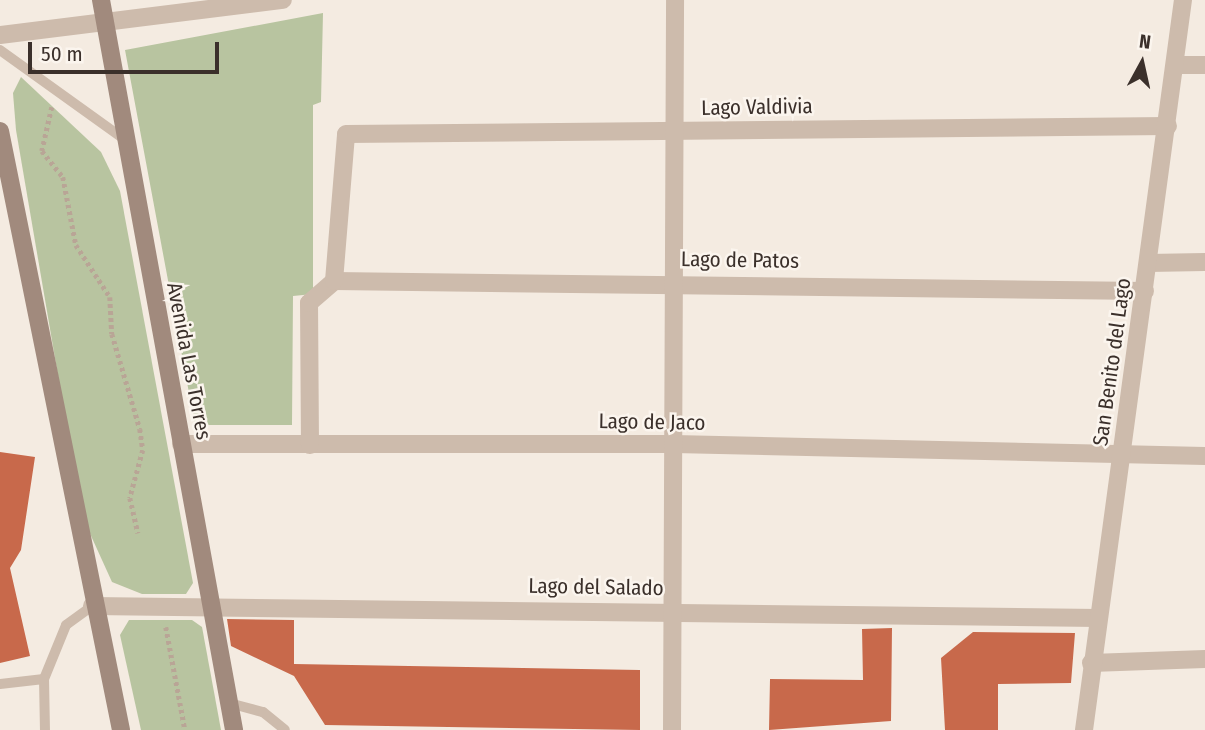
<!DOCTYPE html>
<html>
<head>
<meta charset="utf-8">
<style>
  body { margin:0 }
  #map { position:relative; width:1205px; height:730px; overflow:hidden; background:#f4ebe1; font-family:"Fira Sans Condensed",sans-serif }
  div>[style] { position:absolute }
  .green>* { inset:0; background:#b8c4a0 }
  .building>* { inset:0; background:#c8694b }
  .path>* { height:4.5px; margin-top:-2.25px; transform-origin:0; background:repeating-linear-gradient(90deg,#b9a596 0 3.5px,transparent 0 7px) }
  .lane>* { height:10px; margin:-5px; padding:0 5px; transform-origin:5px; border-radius:5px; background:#cdbbac }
  .street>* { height:18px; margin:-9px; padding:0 9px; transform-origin:9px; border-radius:9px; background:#cdbbac }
  .secondary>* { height:18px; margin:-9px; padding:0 9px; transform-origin:9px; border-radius:9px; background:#a18a7d }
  span { translate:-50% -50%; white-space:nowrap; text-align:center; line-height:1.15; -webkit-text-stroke:5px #fbf5ee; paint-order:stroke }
  .street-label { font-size:21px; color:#3b302b }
  .north { position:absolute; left:1107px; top:28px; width:70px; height:70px; -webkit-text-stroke:5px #fbf5ee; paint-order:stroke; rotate:8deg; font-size:19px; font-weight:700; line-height:28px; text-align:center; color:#3b302b }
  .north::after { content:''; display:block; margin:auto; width:24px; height:32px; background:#3b302b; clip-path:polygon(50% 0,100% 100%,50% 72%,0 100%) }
  .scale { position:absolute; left:28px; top:42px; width:191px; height:32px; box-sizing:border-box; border:4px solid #3b302b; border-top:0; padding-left:9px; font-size:21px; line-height:24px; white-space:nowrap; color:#3b302b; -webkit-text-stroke:5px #fbf5ee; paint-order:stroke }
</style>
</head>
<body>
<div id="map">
  <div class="green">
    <i style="clip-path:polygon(323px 13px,321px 102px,313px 105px,313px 294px,293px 296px,292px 425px,195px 425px,125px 50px)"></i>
    <i style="clip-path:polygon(21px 77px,101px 152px,120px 191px,193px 583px,186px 594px,142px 594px,112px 582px,82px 516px,16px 130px,13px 93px)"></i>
    <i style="clip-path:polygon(129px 620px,192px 620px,202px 627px,221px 730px,141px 730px,120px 635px)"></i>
  </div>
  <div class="building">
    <i style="clip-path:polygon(0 452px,35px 457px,21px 550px,10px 568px,30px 656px,0 663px)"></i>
    <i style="clip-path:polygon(227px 619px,294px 620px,294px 664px,640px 670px,640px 730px,325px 725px,294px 676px,231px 646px)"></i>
    <i style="clip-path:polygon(892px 628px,891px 721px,769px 730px,770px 679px,863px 680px,862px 629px)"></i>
    <i style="clip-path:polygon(973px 632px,1075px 633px,1071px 683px,998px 684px,998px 730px,945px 730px,941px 658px)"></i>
  </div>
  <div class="path">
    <i style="left:52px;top:107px;width:45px;rotate:102.8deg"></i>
    <i style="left:42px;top:151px;width:33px;rotate:51deg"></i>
    <i style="left:63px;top:177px;width:69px;rotate:79.2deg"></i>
    <i style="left:76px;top:245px;width:62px;rotate:56.8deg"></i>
    <i style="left:110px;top:297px;width:37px;rotate:87deg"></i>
    <i style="left:112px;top:334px;width:99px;rotate:73.6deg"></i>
    <i style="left:140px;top:429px;width:21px;rotate:82deg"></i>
    <i style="left:143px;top:450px;width:50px;rotate:105.2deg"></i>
    <i style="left:130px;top:498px;width:36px;rotate:77deg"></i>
    <i style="left:166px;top:627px;width:105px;rotate:79.5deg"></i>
  </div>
  <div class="lane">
    <i style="left:0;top:50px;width:153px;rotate:35.7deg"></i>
    <i style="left:44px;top:679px;width:58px;rotate:-67.8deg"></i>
    <i style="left:66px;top:625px;width:32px;rotate:-36deg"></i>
    <i style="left:0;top:684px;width:44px;rotate:-6.5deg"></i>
    <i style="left:44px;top:679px;width:51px;rotate:88.9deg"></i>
    <i style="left:229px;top:703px;width:35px;rotate:15deg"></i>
    <i style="left:263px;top:712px;width:28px;rotate:39deg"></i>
  </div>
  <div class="street">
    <i style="left:0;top:35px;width:285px;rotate:-7.1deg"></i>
    <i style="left:1176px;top:65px;width:29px"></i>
    <i style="left:1148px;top:263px;width:57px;rotate:-1deg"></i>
    <i style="left:334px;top:281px;width:811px;rotate:0.71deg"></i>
    <i style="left:181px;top:444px;width:493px"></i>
    <i style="left:674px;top:444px;width:531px;rotate:1.29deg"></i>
    <i style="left:310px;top:445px;width:142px;rotate:-90.4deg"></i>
    <i style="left:309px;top:303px;width:33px;rotate:-41deg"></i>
    <i style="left:334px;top:281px;width:147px;rotate:-85.3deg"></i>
    <i style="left:346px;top:134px;width:822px;rotate:-0.56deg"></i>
    <i style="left:92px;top:606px;width:1006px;rotate:0.68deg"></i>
    <i style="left:1091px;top:663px;width:114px;rotate:-2deg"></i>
    <i style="left:672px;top:730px;width:730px;rotate:-89.76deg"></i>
    <i style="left:1084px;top:730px;width:737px;rotate:-82.28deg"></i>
  </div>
  <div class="secondary">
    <i style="left:101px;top:0;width:742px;rotate:79.67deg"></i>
    <i style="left:0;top:131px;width:611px;rotate:78.58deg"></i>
  </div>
  <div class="street-label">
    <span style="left:757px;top:107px;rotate:-1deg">Lago Valdivia</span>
    <span style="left:740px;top:260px;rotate:1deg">Lago de Patos</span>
    <span style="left:189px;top:361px;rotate:79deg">Avenida Las Torres</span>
    <span style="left:1112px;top:362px;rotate:-82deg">San Benito del Lago</span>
    <span style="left:652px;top:422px;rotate:1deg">Lago de Jaco</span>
    <span style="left:596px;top:587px;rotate:1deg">Lago del Salado</span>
  </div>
  <div class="north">N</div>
  <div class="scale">50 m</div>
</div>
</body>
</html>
